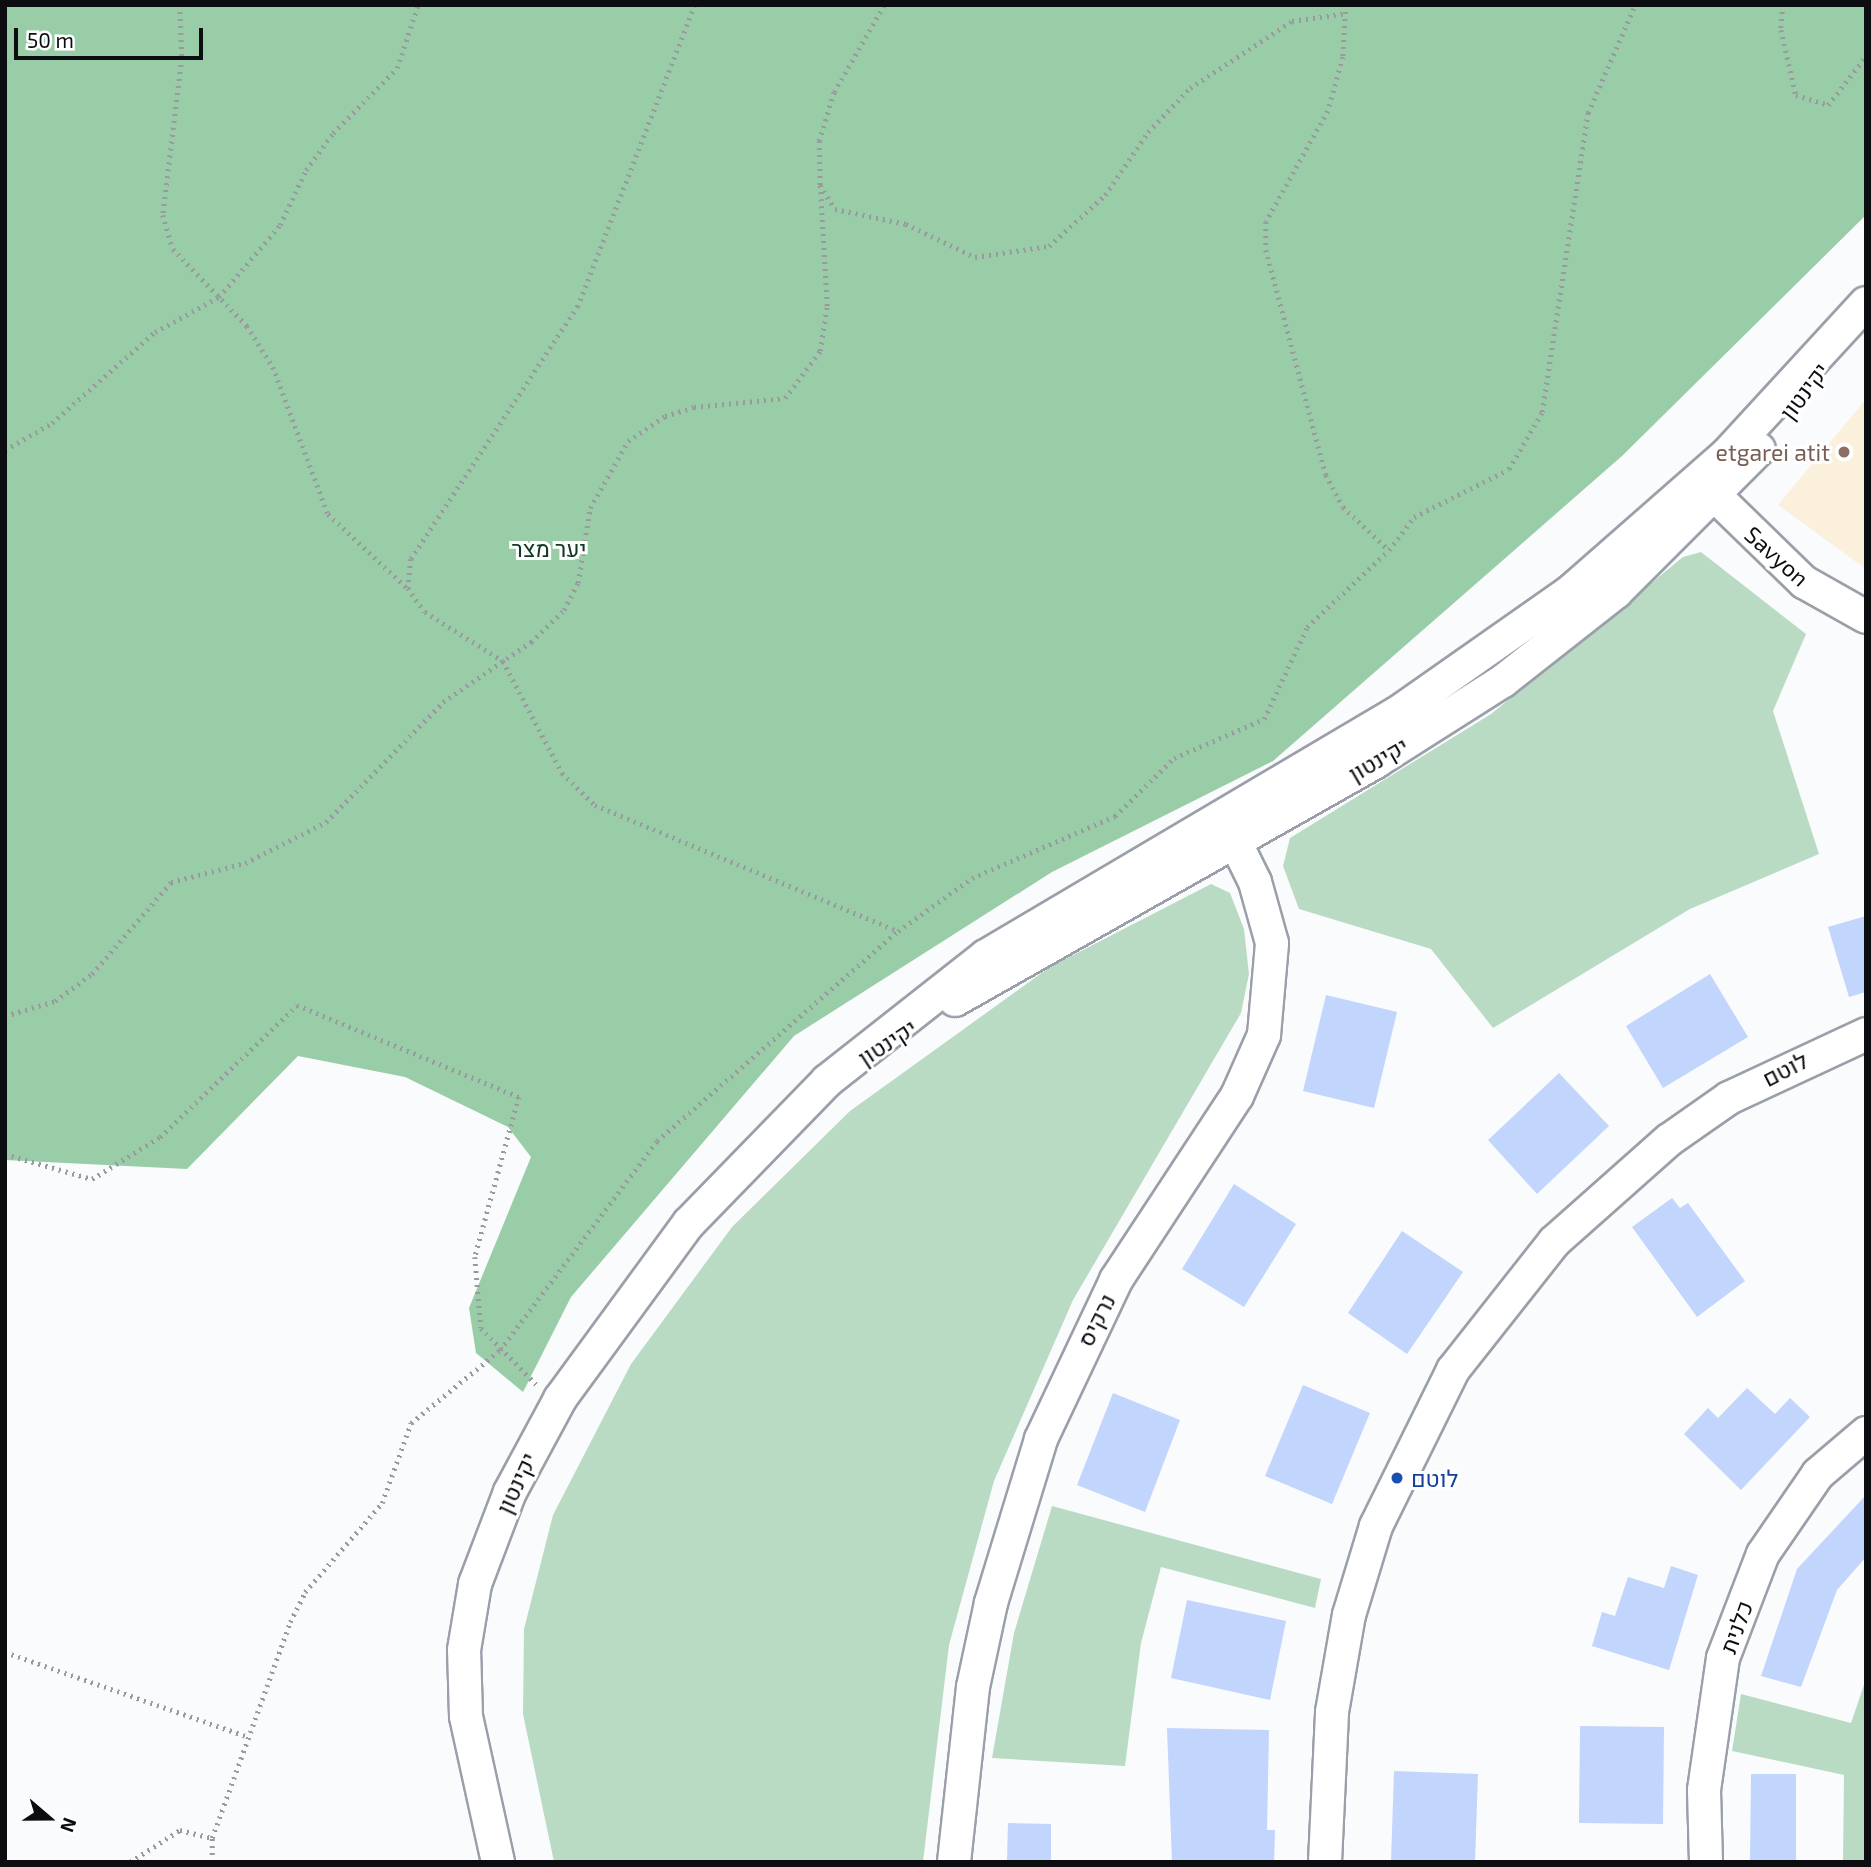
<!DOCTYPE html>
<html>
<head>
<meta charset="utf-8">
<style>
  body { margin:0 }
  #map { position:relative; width:1871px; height:1867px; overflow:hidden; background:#fafbfd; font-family:"Exo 2",Heebo,sans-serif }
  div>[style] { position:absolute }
  .education>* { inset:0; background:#faf0db }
  .green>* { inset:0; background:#badbc3 }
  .forest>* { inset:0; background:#99cda8 }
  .building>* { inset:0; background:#c1d5fd }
  .path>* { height:4.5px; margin-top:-2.25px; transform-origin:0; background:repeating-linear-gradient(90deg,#999a9d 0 2px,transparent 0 7px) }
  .roads { filter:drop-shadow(2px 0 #9a9faa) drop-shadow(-2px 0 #9a9faa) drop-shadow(0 2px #9a9faa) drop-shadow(0 -2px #9a9faa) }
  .minor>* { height:32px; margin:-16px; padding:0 16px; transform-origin:16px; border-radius:16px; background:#fff }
  .dots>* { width:19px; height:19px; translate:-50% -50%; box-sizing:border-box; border:4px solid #fff; border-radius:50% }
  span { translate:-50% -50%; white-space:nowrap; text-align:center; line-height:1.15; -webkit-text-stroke:6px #fff; paint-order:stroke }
  .street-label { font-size:23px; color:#0b0d11 }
  .education-label { font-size:23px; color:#785e54 }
  .right { translate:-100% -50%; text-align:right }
  .park-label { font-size:23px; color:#113921 }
  .transit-label { font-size:23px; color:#164399 }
  .left { translate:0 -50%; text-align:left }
  .frame { position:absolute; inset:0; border:7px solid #0b0d11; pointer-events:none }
  .north { position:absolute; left:14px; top:1783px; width:70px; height:70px; -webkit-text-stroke:5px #fff; paint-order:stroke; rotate:110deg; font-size:19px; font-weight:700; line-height:28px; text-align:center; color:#0b0d11 }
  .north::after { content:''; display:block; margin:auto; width:24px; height:32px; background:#0b0d11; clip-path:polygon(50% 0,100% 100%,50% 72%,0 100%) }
  .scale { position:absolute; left:14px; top:28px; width:189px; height:32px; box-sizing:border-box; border:4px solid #0b0d11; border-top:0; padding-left:9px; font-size:21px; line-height:24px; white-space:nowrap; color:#0b0d11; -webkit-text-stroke:5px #fff; paint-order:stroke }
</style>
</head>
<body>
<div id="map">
  <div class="education">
    <i style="clip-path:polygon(1866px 399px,1866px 569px,1778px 505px)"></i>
  </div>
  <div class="green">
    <i style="clip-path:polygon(1701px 552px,1806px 634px,1773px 711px,1819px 854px,1690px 909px,1493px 1028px,1431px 949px,1299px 909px,1283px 866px,1290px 838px,1491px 714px,1683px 557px)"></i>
    <i style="clip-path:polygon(1211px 884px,1230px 893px,1244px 929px,1249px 974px,1241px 1013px,1073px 1300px,994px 1481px,949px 1645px,923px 1862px,554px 1862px,523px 1714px,524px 1629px,553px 1515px,631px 1364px,732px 1227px,850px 1111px,1050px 967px)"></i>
    <i style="clip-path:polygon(1052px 1506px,1321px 1579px,1315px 1608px,1161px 1567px,1141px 1643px,1125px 1766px,992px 1758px,1014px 1633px)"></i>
    <i style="clip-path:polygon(1866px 1679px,1866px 1862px,1843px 1862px,1844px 1775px,1732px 1751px,1741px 1694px,1851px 1723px)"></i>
  </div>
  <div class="forest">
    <i style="clip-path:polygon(5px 5px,1866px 5px,1866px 215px,1622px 456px,1273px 761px,1052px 872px,794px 1036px,571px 1297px,523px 1392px,476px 1353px,469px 1308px,531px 1157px,508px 1127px,405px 1077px,298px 1056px,187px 1169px,5px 1160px)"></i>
  </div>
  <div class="building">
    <i style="clip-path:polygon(1866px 916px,1866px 992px,1849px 997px,1828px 927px)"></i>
    <i style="clip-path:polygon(1710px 974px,1748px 1037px,1663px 1088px,1626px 1026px)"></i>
    <i style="clip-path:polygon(1326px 995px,1397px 1012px,1374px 1108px,1303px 1091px)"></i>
    <i style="clip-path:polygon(1559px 1073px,1609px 1126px,1537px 1194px,1488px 1140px)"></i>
    <i style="clip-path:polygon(1234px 1184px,1296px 1224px,1244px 1307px,1182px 1269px)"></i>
    <i style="clip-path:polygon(1672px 1198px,1680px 1208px,1688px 1203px,1745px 1281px,1697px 1317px,1632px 1227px)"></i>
    <i style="clip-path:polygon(1402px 1231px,1463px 1272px,1407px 1354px,1348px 1313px)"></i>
    <i style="clip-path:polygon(1303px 1385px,1370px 1413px,1332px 1504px,1265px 1476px)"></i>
    <i style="clip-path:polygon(1747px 1388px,1775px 1414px,1790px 1398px,1810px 1417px,1741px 1490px,1684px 1434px,1708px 1408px,1718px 1418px)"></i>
    <i style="clip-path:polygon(1113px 1393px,1180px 1420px,1145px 1512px,1077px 1485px)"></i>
    <i style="clip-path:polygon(1866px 1495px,1866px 1557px,1837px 1590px,1801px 1687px,1761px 1676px,1797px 1569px)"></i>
    <i style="clip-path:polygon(1671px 1566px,1698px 1575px,1669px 1670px,1592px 1646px,1602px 1612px,1615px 1616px,1628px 1577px,1664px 1588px)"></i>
    <i style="clip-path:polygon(1187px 1600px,1286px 1621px,1270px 1700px,1171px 1678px)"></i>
    <i style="clip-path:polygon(1580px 1726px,1664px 1727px,1663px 1824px,1579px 1823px)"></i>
    <i style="clip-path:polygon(1167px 1728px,1269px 1730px,1267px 1830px,1275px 1830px,1274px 1862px,1172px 1862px)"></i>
    <i style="clip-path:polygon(1394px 1771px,1478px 1774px,1475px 1862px,1391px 1862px)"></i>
    <i style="clip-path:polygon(1751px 1774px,1796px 1774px,1796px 1862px,1750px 1862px)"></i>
    <i style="clip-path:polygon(1008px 1823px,1051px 1824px,1051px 1862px,1007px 1862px)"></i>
  </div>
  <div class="path">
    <i style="left:180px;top:5px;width:53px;rotate:87.8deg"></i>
    <i style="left:182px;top:58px;width:158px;rotate:96.9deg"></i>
    <i style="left:163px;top:215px;width:35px;rotate:74deg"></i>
    <i style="left:173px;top:249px;width:107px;rotate:46.1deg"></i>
    <i style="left:247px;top:326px;width:49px;rotate:57.6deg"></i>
    <i style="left:273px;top:367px;width:157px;rotate:69.5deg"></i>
    <i style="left:328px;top:514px;width:108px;rotate:43.1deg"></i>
    <i style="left:695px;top:5px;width:323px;rotate:111.2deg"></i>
    <i style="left:578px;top:306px;width:303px;rotate:123.4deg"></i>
    <i style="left:411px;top:559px;width:29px;rotate:96deg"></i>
    <i style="left:408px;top:588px;width:29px;rotate:55deg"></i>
    <i style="left:425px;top:612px;width:92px;rotate:32.1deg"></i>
    <i style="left:503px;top:661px;width:127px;rotate:62.2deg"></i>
    <i style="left:562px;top:773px;width:46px;rotate:44.1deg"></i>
    <i style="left:595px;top:805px;width:328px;rotate:22.6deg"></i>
    <i style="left:898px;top:931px;width:91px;rotate:-35.6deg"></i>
    <i style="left:972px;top:878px;width:156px;rotate:-23.4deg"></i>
    <i style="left:1115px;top:816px;width:83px;rotate:-44.5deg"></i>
    <i style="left:1174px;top:758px;width:98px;rotate:-23.4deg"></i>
    <i style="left:1264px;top:719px;width:102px;rotate:-64.9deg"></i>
    <i style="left:1307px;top:627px;width:112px;rotate:-43.2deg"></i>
    <i style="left:1389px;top:550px;width:41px;rotate:-52.9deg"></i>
    <i style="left:1414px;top:517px;width:106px;rotate:-26.8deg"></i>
    <i style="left:1509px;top:469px;width:66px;rotate:-59.9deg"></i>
    <i style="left:1542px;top:412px;width:303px;rotate:-81.3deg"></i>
    <i style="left:1588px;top:113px;width:118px;rotate:-66.5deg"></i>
    <i style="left:1346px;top:5px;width:52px;rotate:93.3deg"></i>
    <i style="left:1343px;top:57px;width:56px;rotate:105.5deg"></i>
    <i style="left:1328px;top:111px;width:127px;rotate:119.2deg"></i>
    <i style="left:1266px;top:222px;width:28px;rotate:90deg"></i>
    <i style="left:1266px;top:250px;width:233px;rotate:75.1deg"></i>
    <i style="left:1326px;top:475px;width:36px;rotate:62deg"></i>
    <i style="left:1343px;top:507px;width:63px;rotate:43.1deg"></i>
    <i style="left:1783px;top:5px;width:25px;rotate:95deg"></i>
    <i style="left:1781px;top:30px;width:67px;rotate:77deg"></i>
    <i style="left:1796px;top:95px;width:34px;rotate:17deg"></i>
    <i style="left:1828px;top:105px;width:62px;rotate:-52.2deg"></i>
    <i style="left:820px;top:185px;width:44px;rotate:-91.3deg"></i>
    <i style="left:819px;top:141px;width:51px;rotate:-73deg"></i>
    <i style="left:834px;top:92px;width:100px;rotate:-60.1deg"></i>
    <i style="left:5px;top:450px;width:54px;rotate:-29.9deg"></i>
    <i style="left:52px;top:423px;width:137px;rotate:-41.5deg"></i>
    <i style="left:155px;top:332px;width:73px;rotate:-28.7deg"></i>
    <i style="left:219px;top:297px;width:94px;rotate:-49.7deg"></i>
    <i style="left:280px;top:225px;width:61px;rotate:-64.7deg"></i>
    <i style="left:306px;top:170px;width:46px;rotate:-53.9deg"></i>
    <i style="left:333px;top:133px;width:91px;rotate:-45.4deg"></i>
    <i style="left:397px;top:68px;width:66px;rotate:-71.6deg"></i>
    <i style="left:5px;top:1016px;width:52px;rotate:-16.7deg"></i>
    <i style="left:55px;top:1001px;width:46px;rotate:-36.1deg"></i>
    <i style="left:92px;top:974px;width:121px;rotate:-49.3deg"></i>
    <i style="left:171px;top:882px;width:76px;rotate:-14.4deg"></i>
    <i style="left:245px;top:863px;width:91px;rotate:-26.8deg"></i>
    <i style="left:326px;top:822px;width:168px;rotate:-45.7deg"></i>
    <i style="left:443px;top:702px;width:107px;rotate:-34.3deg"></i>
    <i style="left:531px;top:642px;width:46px;rotate:-44.1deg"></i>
    <i style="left:564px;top:610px;width:30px;rotate:-63deg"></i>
    <i style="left:578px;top:583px;width:76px;rotate:-80.9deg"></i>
    <i style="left:590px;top:508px;width:77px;rotate:-60.4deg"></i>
    <i style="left:628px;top:441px;width:45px;rotate:-34deg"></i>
    <i style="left:665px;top:416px;width:30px;rotate:-17deg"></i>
    <i style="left:694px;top:407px;width:91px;rotate:-5.6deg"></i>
    <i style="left:785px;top:398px;width:59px;rotate:-53.3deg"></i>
    <i style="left:820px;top:351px;width:46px;rotate:-81.2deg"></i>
    <i style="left:827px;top:306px;width:121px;rotate:-93.3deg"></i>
    <i style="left:820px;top:185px;width:28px;rotate:58deg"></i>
    <i style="left:835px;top:209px;width:73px;rotate:11.9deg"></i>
    <i style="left:906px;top:224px;width:76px;rotate:25.6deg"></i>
    <i style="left:975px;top:257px;width:75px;rotate:-8.5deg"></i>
    <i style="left:1049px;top:246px;width:76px;rotate:-42.3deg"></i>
    <i style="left:1105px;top:195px;width:76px;rotate:-55.7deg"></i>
    <i style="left:1148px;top:132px;width:61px;rotate:-46.3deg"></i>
    <i style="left:1190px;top:88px;width:122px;rotate:-33.3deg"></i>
    <i style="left:1292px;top:21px;width:56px;rotate:-8.3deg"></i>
    <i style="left:5px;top:1154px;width:91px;rotate:16deg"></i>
    <i style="left:92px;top:1179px;width:80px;rotate:-31.7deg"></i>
    <i style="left:160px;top:1137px;width:190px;rotate:-43.9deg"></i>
    <i style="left:297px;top:1005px;width:240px;rotate:22.5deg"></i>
    <i style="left:519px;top:1097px;width:166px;rotate:105.4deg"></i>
    <i style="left:475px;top:1257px;width:71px;rotate:85.2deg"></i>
    <i style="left:481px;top:1328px;width:81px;rotate:45.5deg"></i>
    <i style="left:5px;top:1652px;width:258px;rotate:19.2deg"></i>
    <i style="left:130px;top:1862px;width:59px;rotate:-32.6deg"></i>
    <i style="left:180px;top:1830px;width:33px;rotate:14deg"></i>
    <i style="left:212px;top:1862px;width:24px;rotate:-90deg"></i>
    <i style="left:212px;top:1838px;width:230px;rotate:-70.1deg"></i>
    <i style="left:290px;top:1622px;width:34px;rotate:-63deg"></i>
    <i style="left:305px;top:1592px;width:118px;rotate:-49.1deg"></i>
    <i style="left:382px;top:1503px;width:85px;rotate:-70.1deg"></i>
    <i style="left:411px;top:1423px;width:115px;rotate:-39.4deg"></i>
    <i style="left:500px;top:1350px;width:261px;rotate:-53.1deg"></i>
    <i style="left:657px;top:1141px;width:320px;rotate:-41.1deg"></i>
  </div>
  <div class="roads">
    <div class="minor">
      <i style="left:1701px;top:482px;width:144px;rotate:44.2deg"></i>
      <i style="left:1804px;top:582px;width:71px;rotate:29.4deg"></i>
      <i style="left:955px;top:1000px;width:485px;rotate:-29.5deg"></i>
      <i style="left:1377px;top:761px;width:149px;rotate:-32.4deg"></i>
      <i style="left:1503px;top:681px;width:144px;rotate:-38.2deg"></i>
      <i style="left:1616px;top:592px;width:202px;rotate:-45deg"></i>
      <i style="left:498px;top:1862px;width:149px;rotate:-102.4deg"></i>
      <i style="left:466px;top:1716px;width:66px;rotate:-91.7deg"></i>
      <i style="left:464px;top:1650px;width:67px;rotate:-80.5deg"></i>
      <i style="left:475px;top:1584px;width:98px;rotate:-69.2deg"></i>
      <i style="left:510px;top:1492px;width:106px;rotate:-61.7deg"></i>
      <i style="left:560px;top:1399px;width:218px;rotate:-53.8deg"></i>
      <i style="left:689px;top:1223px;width:198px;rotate:-45.8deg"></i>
      <i style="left:827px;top:1081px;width:202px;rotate:-38.2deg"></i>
      <i style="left:986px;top:956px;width:476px;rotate:-30.6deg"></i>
      <i style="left:1396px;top:714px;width:214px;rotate:-35.1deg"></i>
      <i style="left:1571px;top:591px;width:208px;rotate:-41.3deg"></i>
      <i style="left:1727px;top:454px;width:205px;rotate:-47.4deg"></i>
      <i style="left:954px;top:1862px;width:176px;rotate:-83.8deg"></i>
      <i style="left:973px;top:1687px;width:86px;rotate:-77.9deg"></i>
      <i style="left:991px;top:1603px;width:171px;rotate:-73deg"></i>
      <i style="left:1041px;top:1439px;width:176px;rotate:-64.7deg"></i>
      <i style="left:1116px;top:1280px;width:220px;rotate:-56.7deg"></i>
      <i style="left:1237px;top:1096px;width:67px;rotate:-66.1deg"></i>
      <i style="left:1264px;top:1035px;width:92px;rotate:-85deg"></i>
      <i style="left:1272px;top:943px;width:63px;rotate:-105.6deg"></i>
      <i style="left:1255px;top:882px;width:66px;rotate:-116.2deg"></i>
      <i style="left:1325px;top:1862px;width:150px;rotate:-87.3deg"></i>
      <i style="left:1332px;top:1712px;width:98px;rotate:-80.1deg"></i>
      <i style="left:1349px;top:1615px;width:93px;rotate:-73.1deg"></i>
      <i style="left:1376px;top:1526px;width:174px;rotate:-63.7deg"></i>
      <i style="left:1453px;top:1370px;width:163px;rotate:-51.7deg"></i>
      <i style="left:1554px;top:1242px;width:154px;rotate:-41.6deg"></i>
      <i style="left:1669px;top:1140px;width:73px;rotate:-35deg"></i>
      <i style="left:1729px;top:1098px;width:151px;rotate:-25deg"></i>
      <i style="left:1706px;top:1862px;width:72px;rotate:-91.6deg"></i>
      <i style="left:1704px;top:1790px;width:133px;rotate:-81.8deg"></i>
      <i style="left:1723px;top:1658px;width:111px;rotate:-69deg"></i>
      <i style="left:1763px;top:1554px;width:97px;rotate:-55.5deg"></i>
      <i style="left:1818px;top:1474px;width:63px;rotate:-40.5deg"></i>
    </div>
  </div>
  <div class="dots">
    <i style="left:1844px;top:452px;background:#8d6e63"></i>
    <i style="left:1397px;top:1478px;background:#1a4fb4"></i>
  </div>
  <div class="street-label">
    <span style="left:1804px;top:391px;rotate:-53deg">יקינטון</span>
    <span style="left:1777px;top:556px;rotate:42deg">Savyon</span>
    <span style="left:1378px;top:759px;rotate:-30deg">יקינטון</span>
    <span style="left:887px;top:1042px;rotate:-33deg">יקינטון</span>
    <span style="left:1785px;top:1069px;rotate:-27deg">לוטם</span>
    <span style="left:1096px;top:1320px;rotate:-63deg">נרקיס</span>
    <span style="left:516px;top:1483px;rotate:-65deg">יקינטון</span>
    <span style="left:1736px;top:1627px;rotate:-70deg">כלנית</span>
  </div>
  <div class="education-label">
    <span class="right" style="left:1830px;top:452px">etgarei atit</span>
  </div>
  <div class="park-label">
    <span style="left:549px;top:548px">יער מצר</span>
  </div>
  <div class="transit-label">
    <span class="left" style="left:1411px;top:1478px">לוטם</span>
  </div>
  <div class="frame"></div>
  <div class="north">N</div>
  <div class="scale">50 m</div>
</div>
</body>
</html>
